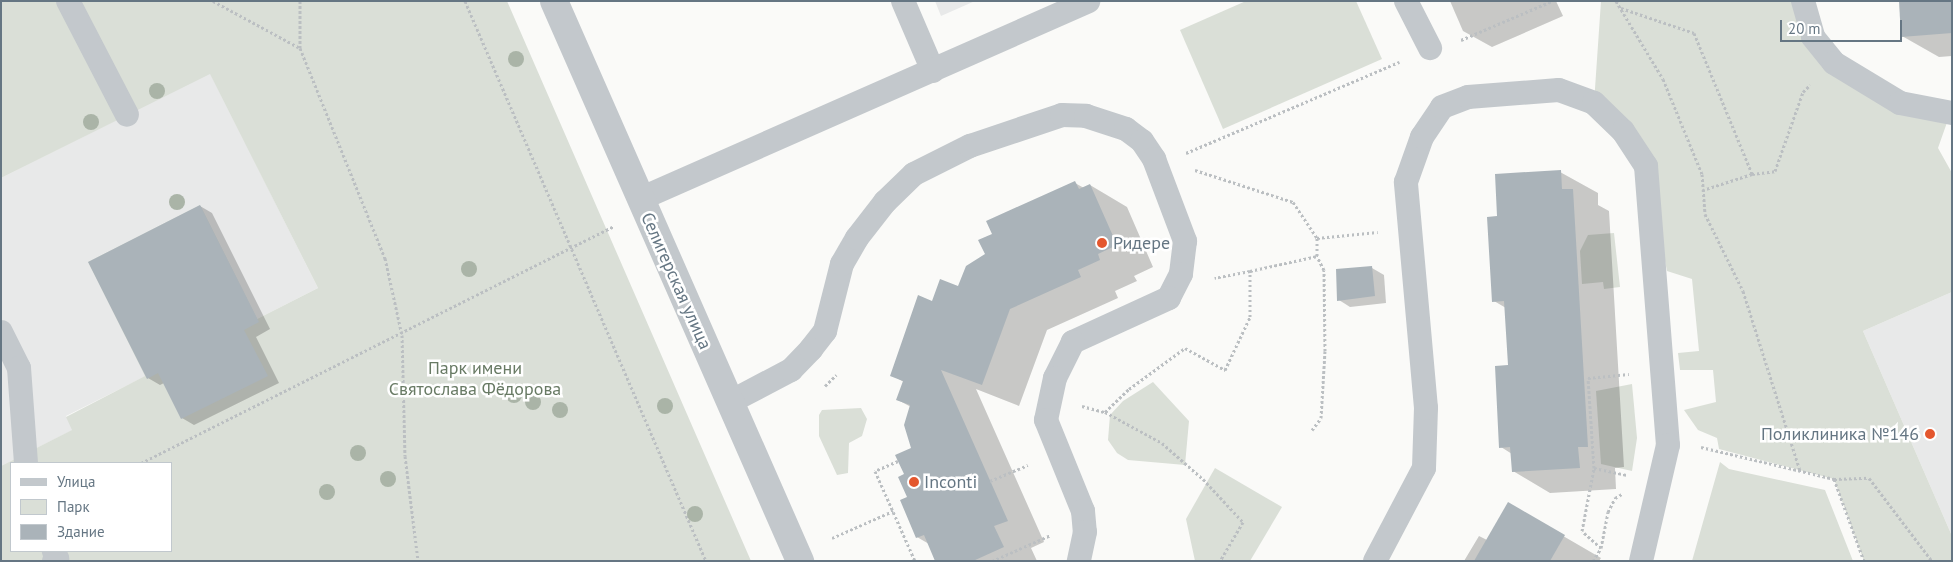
<!DOCTYPE html>
<html>
<head>
<meta charset="utf-8">
<style>
  body { margin:0 }
  #map { position:relative; width:1953px; height:562px; overflow:hidden; background:#fafaf8; font-family:"PT Sans",sans-serif }
  div>[style] { position:absolute }
  .built>* { inset:0; background:#e8e9e9 }
  .green>* { inset:0; background:#dadfd7 }
  .shadow>* { inset:0; background:#0003 }
  .building>* { inset:0; background:#aab3b9 }
  .path>* { height:3px; margin-top:-1.5px; transform-origin:0; background:repeating-linear-gradient(90deg,#bbbfc2 0 2.5px,transparent 0 5px) }
  .service>* { height:24px; margin:-12px; padding:0 12px; transform-origin:12px; border-radius:12px; background:#c3c8cc }
  .tertiary>* { height:28px; margin:-14px; padding:0 14px; transform-origin:14px; border-radius:14px; background:#c3c8cc }
  .trees>* { width:16px; height:16px; margin:-8px; border-radius:50%; background:#aab4a7 }
  .dots>* { width:14px; height:14px; translate:-50% -50%; box-sizing:border-box; border:2px solid #fff; border-radius:50% }
  span { translate:-50% -50%; white-space:nowrap; text-align:center; line-height:1.15; -webkit-text-stroke:5px #fff; paint-order:stroke }
  .poi-label { font-size:18px; color:#657683 }
  .left { translate:0 -50%; text-align:left }
  .right { translate:-100% -50%; text-align:right }
  .street-label { font-size:18px; color:#657683 }
  .park-label { font-size:18px; color:#687a64 }
  .frame { position:absolute; inset:0; border:2px solid #657683; pointer-events:none }
  .legend { position:absolute; left:10px; top:462px; width:162px; height:90px; box-sizing:border-box; background:#fff; border:1px solid #c1c8cd; margin:0; padding:6px 9px; list-style:none; font-size:15px; color:#657683 }
  .legend li { display:flex; align-items:center; gap:10px; height:25px }
  .legend b { width:25px; border:1px solid #c1c8cd }
  .scale { position:absolute; left:1780px; top:20px; width:122px; height:22px; box-sizing:border-box; border:2px solid #657683; border-top:0; padding-left:6px; font-size:15px; line-height:18px; white-space:nowrap; color:#657683; -webkit-text-stroke:4px #fff; paint-order:stroke }
</style>
</head>
<body>
<div id="map">
  <div class="built">
    <i style="clip-path:polygon(935px 1px,975px 1px,941px 16px)"></i>
    <i style="clip-path:polygon(210px 73px,318px 288px,257px 319px,88px 262px,146px 376px,66px 416px,73px 430px,1px 466px,1px 178px)"></i>
    <i style="clip-path:polygon(1952px 292px,1952px 536px,1863px 331px)"></i>
  </div>
  <div class="green">
    <i style="clip-path:polygon(evenodd,1px 1px,507px 1px,751px 561px,1px 561px,1px 466px,72px 430px,66px 417px,145px 376px,88px 262px,200px 205px,257px 319px,318px 288px,210px 74px,1px 178px,1px 1px,11px 463px,171px 463px,171px 551px,11px 551px,11px 463px)"></i>
    <i style="clip-path:polygon(1246px 1px,1356px 1px,1382px 59px,1223px 129px,1180px 30px)"></i>
    <i style="clip-path:polygon(1601px 1px,1803px 1px,1822px 53px,1950px 114px,1938px 148px,1952px 173px,1952px 292px,1863px 331px,1952px 536px,1952px 561px,1864px 561px,1834px 479px,1719px 449px,1717px 438px,1698px 430px,1684px 410px,1716px 402px,1713px 370px,1680px 370px,1678px 353px,1699px 351px,1692px 279px,1667px 271px,1646px 166px,1594px 103px)"></i>
    <i style="clip-path:polygon(1614px 233px,1620px 287px,1604px 289px,1603px 282px,1582px 284px,1580px 251px,1588px 235px)"></i>
    <i style="clip-path:polygon(1153px 382px,1189px 421px,1185px 465px,1128px 460px,1117px 453px,1108px 440px,1110px 415px,1123px 401px)"></i>
    <i style="clip-path:polygon(1632px 384px,1637px 438px,1632px 471px,1601px 464px,1596px 391px)"></i>
    <i style="clip-path:polygon(861px 408px,867px 419px,862px 436px,849px 443px,848px 473px,837px 475px,819px 436px,819px 415px,822px 410px)"></i>
    <i style="clip-path:polygon(1720px 462px,1729px 469px,1825px 490px,1853px 561px,1692px 561px)"></i>
    <i style="clip-path:polygon(1215px 468px,1282px 507px,1250px 561px,1195px 561px,1186px 519px)"></i>
  </div>
  <div class="shadow">
    <i style="clip-path:polygon(1450px 1px,1556px 1px,1563px 16px,1492px 47px,1463px 31px)"></i>
    <i style="clip-path:polygon(1952px 1px,1952px 56px,1939px 57px,1902px 36px)"></i>
    <i style="clip-path:polygon(1560px 172px,1598px 193px,1598px 205px,1609px 211px,1624px 467px,1615px 468px,1616px 489px,1550px 493px,1513px 471px,1512px 454px,1501px 447px,1510px 367px,1506px 308px,1494px 301px,1498px 217px)"></i>
    <i style="clip-path:polygon(1075px 183px,1084px 188px,1090px 185px,1127px 207px,1153px 267px,1134px 276px,1137px 281px,1115px 291px,1118px 298px,1047px 330px,1019px 406px,976px 389px,1044px 542px,1031px 548px,1037px 561px,943px 561px,929px 544px,917px 537px,905px 475px,913px 449px,911px 407px,898px 400px,904px 382px,891px 375px,933px 302px,959px 287px,986px 255px,994px 234px)"></i>
    <i style="clip-path:polygon(200px 206px,212px 213px,270px 329px,256px 337px,279px 383px,194px 425px,182px 418px,164px 383px,160px 385px,148px 378px)"></i>
    <i style="clip-path:polygon(1372px 268px,1384px 275px,1386px 303px,1350px 307px,1339px 300px)"></i>
    <i style="clip-path:polygon(1508px 504px,1601px 558px,1599px 561px,1464px 561px,1479px 536px,1487px 540px)"></i>
  </div>
  <div class="building">
    <i style="clip-path:polygon(1899px 1px,1952px 1px,1952px 33px,1901px 37px)"></i>
    <i style="clip-path:polygon(1561px 170px,1562px 189px,1573px 189px,1588px 447px,1578px 447px,1580px 468px,1512px 472px,1510px 447px,1499px 448px,1495px 366px,1508px 365px,1504px 301px,1492px 302px,1487px 217px,1497px 216px,1495px 174px)"></i>
    <i style="clip-path:polygon(1075px 181px,1079px 189px,1090px 184px,1117px 245px,1098px 254px,1100px 260px,1078px 270px,1081px 277px,1010px 309px,982px 385px,941px 370px,1008px 521px,994px 526px,1004px 547px,973px 561px,935px 561px,924px 535px,916px 538px,900px 500px,907px 497px,898px 477px,904px 474px,895px 455px,911px 448px,904px 425px,910px 405px,896px 400px,903px 381px,890px 376px,918px 295px,932px 301px,940px 279px,958px 286px,966px 266px,985px 254px,978px 240px,992px 234px,986px 221px)"></i>
    <i style="clip-path:polygon(200px 205px,259px 322px,244px 330px,268px 376px,181px 419px,158px 373px,147px 379px,88px 262px)"></i>
    <i style="clip-path:polygon(1372px 266px,1375px 296px,1337px 301px,1336px 269px)"></i>
    <i style="clip-path:polygon(1508px 502px,1565px 535px,1550px 561px,1474px 561px)"></i>
  </div>
  <div class="path">
    <i style="left:213px;top:1px;width:99px;rotate:28.4deg"></i>
    <i style="left:300px;top:1px;width:47px;rotate:90deg"></i>
    <i style="left:300px;top:48px;width:227px;rotate:68deg"></i>
    <i style="left:385px;top:258px;width:79px;rotate:77.6deg"></i>
    <i style="left:402px;top:335px;width:121px;rotate:88.6deg"></i>
    <i style="left:405px;top:456px;width:106px;rotate:82.9deg"></i>
    <i style="left:465px;top:1px;width:610px;rotate:66.72deg"></i>
    <i style="left:1616px;top:1px;width:91px;rotate:58.9deg"></i>
    <i style="left:1663px;top:79px;width:103px;rotate:67.7deg"></i>
    <i style="left:1702px;top:174px;width:40px;rotate:85.7deg"></i>
    <i style="left:1705px;top:214px;width:86px;rotate:63.7deg"></i>
    <i style="left:1743px;top:291px;width:189px;rotate:72.4deg"></i>
    <i style="left:1621px;top:8px;width:77px;rotate:18.9deg"></i>
    <i style="left:1694px;top:33px;width:152px;rotate:67.6deg"></i>
    <i style="left:1752px;top:174px;width:52px;rotate:161.9deg"></i>
    <i style="left:1461px;top:40px;width:99px;rotate:-23.2deg"></i>
    <i style="left:1186px;top:153px;width:232px;rotate:-23.1deg"></i>
    <i style="left:1195px;top:170px;width:103px;rotate:18.1deg"></i>
    <i style="left:1293px;top:202px;width:43px;rotate:56.3deg"></i>
    <i style="left:1752px;top:174px;width:23px;rotate:-7deg"></i>
    <i style="left:1775px;top:171px;width:84px;rotate:-70.5deg"></i>
    <i style="left:1803px;top:92px;width:10px;rotate:-45deg"></i>
    <i style="left:1250px;top:271px;width:69px;rotate:-12.6deg"></i>
    <i style="left:1317px;top:256px;width:18px;rotate:-90deg"></i>
    <i style="left:1317px;top:238px;width:61px;rotate:-5.6deg"></i>
    <i style="left:825px;top:386px;width:16px;rotate:-45deg"></i>
    <i style="left:1082px;top:406px;width:24px;rotate:15deg"></i>
    <i style="left:1105px;top:412px;width:65px;rotate:28.5deg"></i>
    <i style="left:1162px;top:443px;width:55px;rotate:41.3deg"></i>
    <i style="left:1203px;top:479px;width:59px;rotate:47.1deg"></i>
    <i style="left:1243px;top:522px;width:45px;rotate:120.5deg"></i>
    <i style="left:1105px;top:412px;width:33px;rotate:-44deg"></i>
    <i style="left:1129px;top:389px;width:69px;rotate:-36.2deg"></i>
    <i style="left:1185px;top:348px;width:46px;rotate:28.8deg"></i>
    <i style="left:1225px;top:370px;width:59px;rotate:-64.7deg"></i>
    <i style="left:1250px;top:317px;width:46px;rotate:-90deg"></i>
    <i style="left:1250px;top:271px;width:36px;rotate:169deg"></i>
    <i style="left:1312px;top:430px;width:15px;rotate:-53deg"></i>
    <i style="left:1321px;top:418px;width:67px;rotate:-86.6deg"></i>
    <i style="left:1325px;top:351px;width:81px;rotate:-90.7deg"></i>
    <i style="left:1324px;top:270px;width:16px;rotate:-117deg"></i>
    <i style="left:1701px;top:447px;width:137px;rotate:13.5deg"></i>
    <i style="left:1834px;top:479px;width:87px;rotate:69.9deg"></i>
    <i style="left:898px;top:461px;width:25px;rotate:157deg"></i>
    <i style="left:875px;top:471px;width:98px;rotate:66deg"></i>
    <i style="left:141px;top:463px;width:529px;rotate:-26.61deg"></i>
    <i style="left:1594px;top:468px;width:90px;rotate:-93.8deg"></i>
    <i style="left:1588px;top:378px;width:41px;rotate:-5.6deg"></i>
    <i style="left:1834px;top:479px;width:35px;rotate:-2deg"></i>
    <i style="left:1869px;top:478px;width:104px;rotate:52.8deg"></i>
    <i style="left:990px;top:481px;width:41px;rotate:-22.8deg"></i>
    <i style="left:832px;top:538px;width:67px;rotate:-23.9deg"></i>
    <i style="left:1601px;top:548px;width:25px;rotate:-138deg"></i>
    <i style="left:1582px;top:531px;width:64px;rotate:-79.2deg"></i>
    <i style="left:1594px;top:468px;width:33px;rotate:12deg"></i>
    <i style="left:992px;top:561px;width:64px;rotate:-23.8deg"></i>
    <i style="left:1593px;top:561px;width:15px;rotate:-58deg"></i>
    <i style="left:1601px;top:548px;width:37px;rotate:-79deg"></i>
    <i style="left:1608px;top:512px;width:16px;rotate:-63deg"></i>
    <i style="left:1615px;top:498px;width:8px;rotate:-30deg"></i>
  </div>
  <div class="service">
    <i style="left:68px;top:1px;width:128px;rotate:62.6deg"></i>
    <i style="left:903px;top:1px;width:76px;rotate:66.8deg"></i>
    <i style="left:1406px;top:1px;width:53px;rotate:62.9deg"></i>
    <i style="left:1803px;top:1px;width:37px;rotate:74deg"></i>
    <i style="left:1813px;top:37px;width:33px;rotate:51deg"></i>
    <i style="left:1834px;top:63px;width:77px;rotate:31.2deg"></i>
    <i style="left:1900px;top:103px;width:53px;rotate:10.9deg"></i>
    <i style="left:640px;top:199px;width:490px;rotate:-23.8deg"></i>
    <i style="left:1px;top:332px;width:40px;rotate:63.4deg"></i>
    <i style="left:19px;top:368px;width:95px;rotate:85.8deg"></i>
    <i style="left:730px;top:402px;width:69px;rotate:-27.7deg"></i>
    <i style="left:791px;top:370px;width:29px;rotate:-46deg"></i>
    <i style="left:811px;top:349px;width:23px;rotate:-52deg"></i>
    <i style="left:825px;top:331px;width:69px;rotate:-75.8deg"></i>
    <i style="left:842px;top:264px;width:30px;rotate:-60deg"></i>
    <i style="left:857px;top:238px;width:46px;rotate:-52.1deg"></i>
    <i style="left:885px;top:202px;width:40px;rotate:-44deg"></i>
    <i style="left:914px;top:174px;width:63px;rotate:-26.6deg"></i>
    <i style="left:970px;top:146px;width:97px;rotate:-18.6deg"></i>
    <i style="left:1062px;top:115px;width:24px;rotate:2deg"></i>
    <i style="left:1086px;top:116px;width:42px;rotate:18deg"></i>
    <i style="left:1126px;top:129px;width:20px;rotate:37deg"></i>
    <i style="left:1142px;top:141px;width:22px;rotate:56deg"></i>
    <i style="left:1154px;top:159px;width:88px;rotate:69.3deg"></i>
    <i style="left:1185px;top:241px;width:33px;rotate:97deg"></i>
    <i style="left:1181px;top:274px;width:27px;rotate:117deg"></i>
    <i style="left:1169px;top:298px;width:106px;rotate:155.4deg"></i>
    <i style="left:1073px;top:342px;width:40px;rotate:116.6deg"></i>
    <i style="left:1055px;top:378px;width:43px;rotate:102.1deg"></i>
    <i style="left:1046px;top:420px;width:98px;rotate:67.9deg"></i>
    <i style="left:1083px;top:511px;width:21px;rotate:85deg"></i>
    <i style="left:1085px;top:532px;width:30px;rotate:102deg"></i>
    <i style="left:54px;top:561px;width:4px;rotate:-34deg"></i>
    <i style="left:57px;top:559px;width:9px;rotate:-111deg"></i>
    <i style="left:1375px;top:561px;width:105px;rotate:-62.2deg"></i>
    <i style="left:1424px;top:468px;width:60px;rotate:-88.1deg"></i>
    <i style="left:1426px;top:408px;width:227px;rotate:-95.1deg"></i>
    <i style="left:1406px;top:182px;width:48px;rotate:-70.4deg"></i>
    <i style="left:1422px;top:137px;width:36px;rotate:-56deg"></i>
    <i style="left:1442px;top:107px;width:28px;rotate:-21deg"></i>
    <i style="left:1468px;top:97px;width:91px;rotate:-4.4deg"></i>
    <i style="left:1559px;top:90px;width:37px;rotate:20deg"></i>
    <i style="left:1594px;top:103px;width:40px;rotate:44deg"></i>
    <i style="left:1623px;top:131px;width:42px;rotate:56.7deg"></i>
    <i style="left:1646px;top:166px;width:280px;rotate:85.5deg"></i>
    <i style="left:1668px;top:445px;width:119px;rotate:103.1deg"></i>
  </div>
  <div class="tertiary">
    <i style="left:554px;top:1px;width:612px;rotate:66.28deg"></i>
  </div>
  <div class="trees">
    <i style="left:516px;top:59px"></i>
    <i style="left:157px;top:91px"></i>
    <i style="left:91px;top:122px"></i>
    <i style="left:177px;top:202px"></i>
    <i style="left:469px;top:269px"></i>
    <i style="left:514px;top:395px"></i>
    <i style="left:533px;top:402px"></i>
    <i style="left:665px;top:406px"></i>
    <i style="left:560px;top:410px"></i>
    <i style="left:358px;top:453px"></i>
    <i style="left:388px;top:479px"></i>
    <i style="left:327px;top:492px"></i>
    <i style="left:695px;top:514px"></i>
  </div>
  <div class="dots">
    <i style="left:1102px;top:243px;background:#e4572e"></i>
    <i style="left:1930px;top:434px;background:#e4572e"></i>
    <i style="left:914px;top:482px;background:#e4572e"></i>
  </div>
  <div class="poi-label">
    <span class="left" style="left:1113px;top:243px">Ридере</span>
    <span class="right" style="left:1919px;top:434px">Поликлиника №146</span>
    <span class="left" style="left:924px;top:482px">Inconti</span>
  </div>
  <div class="street-label">
    <span style="left:676px;top:281px;rotate:66deg">Селигерская улица</span>
  </div>
  <div class="park-label">
    <span style="left:475px;top:379px">Парк имени<br>Святослава Фёдорова</span>
  </div>
  <div class="frame"></div>
  <ul class="legend">
  <li><b style="height:6px;background:#c3c8cc"></b>Улица</li>
  <li><b style="height:14px;background:#dadfd7"></b>Парк</li>
  <li><b style="height:14px;background:#aab3b9"></b>Здание</li>
  </ul>
  <div class="scale">20 m</div>
</div>
</body>
</html>
